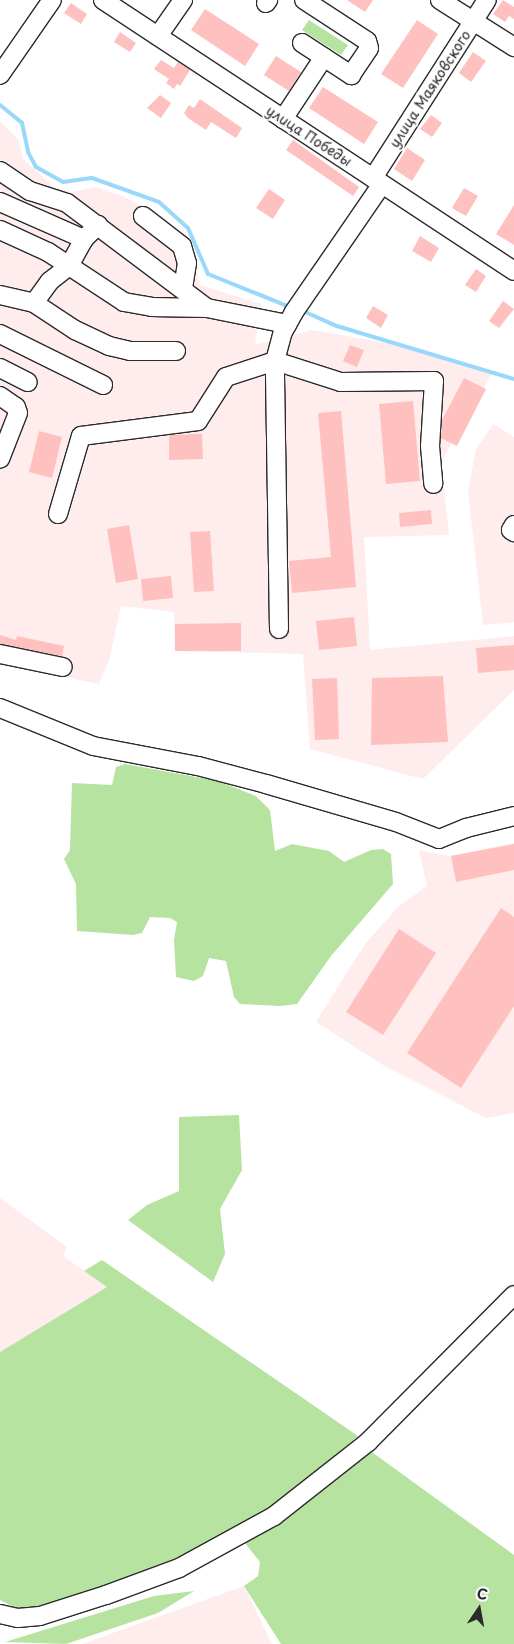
<!DOCTYPE html>
<html>
<head>
<meta charset="utf-8">
<style>
  body { margin:0 }
  #map { position:relative; width:514px; height:1644px; overflow:hidden; background:#fff; font-family:"Playpen Sans",sans-serif }
  div>[style] { position:absolute }
  .built>* { inset:0; background:#ffecec }
  .green>* { inset:0; background:#b7e3a0 }
  .stream>* { height:4px; margin:-2px; padding:0 2px; transform-origin:2px; border-radius:2px; background:#9ad8fb }
  .building>* { inset:0; background:#fec1bf }
  .roads { filter:drop-shadow(1px 0 #2b2b2b) drop-shadow(-1px 0 #2b2b2b) drop-shadow(0 1px #2b2b2b) drop-shadow(0 -1px #2b2b2b) }
  .minor>* { height:18px; margin:-9px; padding:0 9px; transform-origin:9px; border-radius:9px; background:#fff }
  span { translate:-50% -50%; white-space:nowrap; text-align:center; line-height:1.15; -webkit-text-stroke:4px #fff; paint-order:stroke }
  .street-label { font-size:14px; color:#2b2b2b }
  .north { position:absolute; left:454px; top:1584px; width:50px; height:50px; -webkit-text-stroke:4px #fff; paint-order:stroke; rotate:12deg; font-size:14px; font-weight:700; line-height:20px; text-align:center; color:#2b2b2b }
  .north::after { content:''; display:block; margin:auto; width:18px; height:22px; background:#2b2b2b; clip-path:polygon(50% 0,100% 100%,50% 72%,0 100%) }
</style>
</head>
<body>
<div id="map">
  <div class="built">
    <i style="clip-path:polygon(0 121px,18px 139px,23px 159px,54px 187px,72px 192px,96px 187px,125px 197px,162px 218px,184px 238px,192px 252px,200px 285px,261px 304px,255px 345px,312px 330px,393px 344px,493px 372px,441px 462px,449px 535px,364px 537px,370px 650px,514px 636px,514px 690px,423px 779px,310px 749px,303px 654px,175px 651px,174px 612px,121px 606px,109px 661px,99px 684px,0 664px)"></i>
    <i style="clip-path:polygon(493px 424px,514px 437px,514px 622px,483px 625px,468px 492px,476px 449px)"></i>
    <i style="clip-path:polygon(514px 843px,514px 1113px,486px 1118px,383px 1065px,316px 1022px,365px 944px,398px 907px,427px 886px,419px 850px,450px 856px)"></i>
    <i style="clip-path:polygon(0 1198px,67px 1247px,63px 1256px,107px 1287px,0 1352px)"></i>
    <i style="clip-path:polygon(244px 1586px,272px 1644px,82px 1644px)"></i>
  </div>
  <div class="green">
    <i style="clip-path:polygon(309px 20px,348px 45px,341px 55px,302px 30px)"></i>
    <i style="clip-path:polygon(125px 764px,218px 781px,256px 796px,270px 810px,275px 851px,292px 844px,329px 851px,344px 862px,371px 850px,383px 849px,391px 854px,393px 884px,331px 956px,297px 1004px,280px 1006px,240px 1004px,234px 997px,226px 961px,209px 958px,203px 976px,194px 981px,176px 977px,174px 940px,177px 922px,170px 918px,150px 917px,142px 933px,133px 935px,77px 931px,76px 884px,64px 859px,70px 850px,72px 783px,112px 785px,116px 767px)"></i>
    <i style="clip-path:polygon(239px 1115px,242px 1170px,220px 1209px,225px 1254px,213px 1282px,128px 1220px,147px 1205px,179px 1191px,179px 1117px)"></i>
    <i style="clip-path:polygon(102px 1260px,358px 1436px,299px 1487px,217px 1542px,114px 1584px,23px 1612px,0 1600px,0 1352px,107px 1287px,84px 1271px)"></i>
    <i style="clip-path:polygon(369px 1450px,514px 1555px,514px 1644px,281px 1644px,244px 1586px,258px 1576px,260px 1562px,245px 1543px,309px 1500px)"></i>
    <i style="clip-path:polygon(194px 1591px,158px 1613px,66px 1644px,5px 1642px,154px 1596px)"></i>
  </div>
  <div class="stream">
    <i style="left:0;top:105px;width:28px;rotate:39deg"></i>
    <i style="left:22px;top:123px;width:30px;rotate:78deg"></i>
    <i style="left:28px;top:152px;width:17px;rotate:62deg"></i>
    <i style="left:36px;top:167px;width:31px;rotate:29deg"></i>
    <i style="left:63px;top:182px;width:29px;rotate:-8deg"></i>
    <i style="left:92px;top:178px;width:71px;rotate:19.7deg"></i>
    <i style="left:159px;top:202px;width:39px;rotate:42deg"></i>
    <i style="left:188px;top:228px;width:50px;rotate:66.5deg"></i>
    <i style="left:208px;top:274px;width:88px;rotate:21.9deg"></i>
    <i style="left:303px;top:311px;width:37px;rotate:24deg"></i>
    <i style="left:337px;top:326px;width:185px;rotate:16.7deg"></i>
  </div>
  <div class="building">
    <i style="clip-path:polygon(347px 0,373px 0,365px 12px)"></i>
    <i style="clip-path:polygon(503px 0,514px 7px,514px 19px,509px 16px,505px 22px,493px 14px)"></i>
    <i style="clip-path:polygon(71px 3px,87px 14px,81px 24px,64px 13px)"></i>
    <i style="clip-path:polygon(205px 9px,259px 44px,245px 66px,191px 30px)"></i>
    <i style="clip-path:polygon(417px 20px,438px 34px,403px 88px,381px 74px)"></i>
    <i style="clip-path:polygon(120px 32px,136px 43px,130px 52px,114px 42px)"></i>
    <i style="clip-path:polygon(473px 52px,486px 61px,471px 82px,459px 73px)"></i>
    <i style="clip-path:polygon(276px 56px,301px 72px,289px 91px,264px 75px)"></i>
    <i style="clip-path:polygon(161px 60px,174px 68px,178px 62px,190px 70px,180px 86px,177px 84px,174px 89px,166px 83px,169px 79px,154px 69px)"></i>
    <i style="clip-path:polygon(323px 87px,378px 122px,364px 144px,309px 108px)"></i>
    <i style="clip-path:polygon(160px 95px,171px 103px,161px 118px,147px 108px)"></i>
    <i style="clip-path:polygon(200px 99px,242px 128px,236px 138px,211px 122px,206px 130px,188px 118px,184px 113px,189px 105px,194px 108px)"></i>
    <i style="clip-path:polygon(431px 115px,442px 123px,432px 137px,420px 129px)"></i>
    <i style="clip-path:polygon(293px 140px,359px 187px,353px 196px,286px 150px)"></i>
    <i style="clip-path:polygon(407px 148px,425px 160px,412px 181px,394px 169px)"></i>
    <i style="clip-path:polygon(464px 188px,478px 196px,466px 216px,452px 208px)"></i>
    <i style="clip-path:polygon(269px 189px,285px 200px,273px 219px,256px 208px)"></i>
    <i style="clip-path:polygon(514px 205px,514px 245px,496px 234px)"></i>
    <i style="clip-path:polygon(420px 236px,439px 248px,431px 262px,412px 251px)"></i>
    <i style="clip-path:polygon(476px 269px,486px 276px,476px 292px,465px 285px)"></i>
    <i style="clip-path:polygon(503px 301px,514px 309px,499px 328px,489px 321px)"></i>
    <i style="clip-path:polygon(373px 306px,388px 315px,381px 328px,366px 318px)"></i>
    <i style="clip-path:polygon(350px 345px,364px 350px,357px 367px,343px 361px)"></i>
    <i style="clip-path:polygon(464px 378px,486px 389px,457px 446px,441px 438px,442px 420px)"></i>
    <i style="clip-path:polygon(413px 401px,420px 481px,386px 484px,379px 404px)"></i>
    <i style="clip-path:polygon(341px 411px,356px 587px,292px 593px,289px 561px,331px 557px,318px 413px)"></i>
    <i style="clip-path:polygon(39px 431px,62px 437px,52px 478px,29px 472px)"></i>
    <i style="clip-path:polygon(202px 434px,203px 459px,169px 460px,169px 435px)"></i>
    <i style="clip-path:polygon(431px 510px,432px 524px,400px 527px,399px 513px)"></i>
    <i style="clip-path:polygon(129px 525px,138px 579px,116px 583px,107px 529px)"></i>
    <i style="clip-path:polygon(210px 531px,214px 591px,194px 592px,190px 532px)"></i>
    <i style="clip-path:polygon(171px 576px,173px 598px,143px 601px,141px 579px)"></i>
    <i style="clip-path:polygon(354px 617px,357px 646px,319px 650px,316px 621px)"></i>
    <i style="clip-path:polygon(241px 623px,241px 651px,175px 651px,175px 624px)"></i>
    <i style="clip-path:polygon(0 635px,16px 640px,17px 636px,64px 646px,62px 656px,0 644px)"></i>
    <i style="clip-path:polygon(514px 645px,514px 670px,478px 673px,476px 648px)"></i>
    <i style="clip-path:polygon(443px 676px,448px 742px,371px 745px,372px 678px)"></i>
    <i style="clip-path:polygon(337px 678px,339px 739px,315px 740px,312px 679px)"></i>
    <i style="clip-path:polygon(514px 844px,514px 870px,456px 882px,451px 856px)"></i>
    <i style="clip-path:polygon(501px 908px,514px 917px,514px 1006px,461px 1088px,407px 1053px)"></i>
    <i style="clip-path:polygon(399px 929px,436px 953px,383px 1035px,346px 1012px)"></i>
  </div>
  <div class="roads">
    <div class="minor">
      <i style="left:103px;top:0;width:492px;rotate:33.4deg"></i>
      <i style="left:440px;top:0;width:88px;rotate:32.4deg"></i>
      <i style="left:266px;top:3px;width:4px;rotate:-56deg"></i>
      <i style="left:158px;top:36px;width:44px;rotate:-55.2deg"></i>
      <i style="left:302px;top:43px;width:59px;rotate:33.1deg"></i>
      <i style="left:351px;top:75px;width:32px;rotate:-56deg"></i>
      <i style="left:369px;top:48px;width:7px;rotate:-106deg"></i>
      <i style="left:367px;top:41px;width:75px;rotate:-146.9deg"></i>
      <i style="left:0;top:75px;width:91px;rotate:-55.3deg"></i>
      <i style="left:283px;top:119px;width:74px;rotate:-56.5deg"></i>
      <i style="left:0;top:171px;width:36px;rotate:34deg"></i>
      <i style="left:30px;top:191px;width:39px;rotate:18deg"></i>
      <i style="left:67px;top:203px;width:175px;rotate:36.9deg"></i>
      <i style="left:373px;top:178px;width:211px;rotate:-57.4deg"></i>
      <i style="left:0;top:202px;width:92px;rotate:23.8deg"></i>
      <i style="left:143px;top:216px;width:49px;rotate:37.6deg"></i>
      <i style="left:182px;top:246px;width:18px;rotate:74deg"></i>
      <i style="left:187px;top:263px;width:24px;rotate:99deg"></i>
      <i style="left:0;top:230px;width:53px;rotate:24.6deg"></i>
      <i style="left:48px;top:252px;width:91px;rotate:33.3deg"></i>
      <i style="left:124px;top:302px;width:27px;rotate:10deg"></i>
      <i style="left:151px;top:307px;width:56px;rotate:1deg"></i>
      <i style="left:207px;top:308px;width:82px;rotate:11.3deg"></i>
      <i style="left:0;top:295px;width:35px;rotate:13deg"></i>
      <i style="left:34px;top:303px;width:49px;rotate:33.4deg"></i>
      <i style="left:75px;top:330px;width:38px;rotate:25deg"></i>
      <i style="left:109px;top:346px;width:22px;rotate:13deg"></i>
      <i style="left:130px;top:351px;width:46px"></i>
      <i style="left:34px;top:303px;width:27px;rotate:-54deg"></i>
      <i style="left:50px;top:281px;width:24px;rotate:-38deg"></i>
      <i style="left:69px;top:266px;width:31px;rotate:-61deg"></i>
      <i style="left:84px;top:239px;width:20px;rotate:-45deg"></i>
      <i style="left:0;top:334px;width:115px;rotate:26.3deg"></i>
      <i style="left:0;top:368px;width:31px;rotate:27deg"></i>
      <i style="left:0;top:396px;width:19px;rotate:35deg"></i>
      <i style="left:16px;top:407px;width:6px;rotate:72deg"></i>
      <i style="left:18px;top:413px;width:49px;rotate:111.4deg"></i>
      <i style="left:58px;top:514px;width:81px;rotate:-73.6deg"></i>
      <i style="left:81px;top:436px;width:118px;rotate:-7.3deg"></i>
      <i style="left:198px;top:421px;width:52px;rotate:-57.5deg"></i>
      <i style="left:226px;top:377px;width:52px;rotate:-18.1deg"></i>
      <i style="left:275px;top:361px;width:30px;rotate:-75deg"></i>
      <i style="left:283px;top:332px;width:23px;rotate:-61deg"></i>
      <i style="left:294px;top:312px;width:155px;rotate:-55.5deg"></i>
      <i style="left:514px;top:525px;width:6px;rotate:121deg"></i>
      <i style="left:511px;top:530px;width:4px;rotate:34deg"></i>
      <i style="left:279px;top:629px;width:268px;rotate:-90.9deg"></i>
      <i style="left:275px;top:361px;width:69px;rotate:17.7deg"></i>
      <i style="left:341px;top:382px;width:93px;rotate:-0.6deg"></i>
      <i style="left:434px;top:381px;width:65px;rotate:93.5deg"></i>
      <i style="left:430px;top:446px;width:38px;rotate:85deg"></i>
      <i style="left:0;top:654px;width:64px;rotate:11.7deg"></i>
      <i style="left:0;top:708px;width:100px;rotate:22.2deg"></i>
      <i style="left:93px;top:746px;width:107px;rotate:10.8deg"></i>
      <i style="left:198px;top:766px;width:70px;rotate:14.8deg"></i>
      <i style="left:266px;top:784px;width:135px;rotate:16.3deg"></i>
      <i style="left:396px;top:822px;width:46px;rotate:21.6deg"></i>
      <i style="left:439px;top:839px;width:29px;rotate:-22deg"></i>
      <i style="left:466px;top:828px;width:49px;rotate:-14deg"></i>
      <i style="left:0;top:1614px;width:18px;rotate:13deg"></i>
      <i style="left:18px;top:1618px;width:22px;rotate:-5deg"></i>
      <i style="left:40px;top:1616px;width:69px;rotate:-17.7deg"></i>
      <i style="left:106px;top:1595px;width:78px;rotate:-20.3deg"></i>
      <i style="left:179px;top:1568px;width:108px;rotate:-28.7deg"></i>
      <i style="left:274px;top:1516px;width:120px;rotate:-38.2deg"></i>
      <i style="left:368px;top:1442px;width:207px;rotate:-45.2deg"></i>
    </div>
  </div>
  <div class="street-label">
    <span style="left:430px;top:89px;rotate:-57deg">улица Маяковского</span>
    <span style="left:309px;top:136px;rotate:33deg">улица Победы</span>
  </div>
  <div class="north">С</div>
</div>
</body>
</html>
